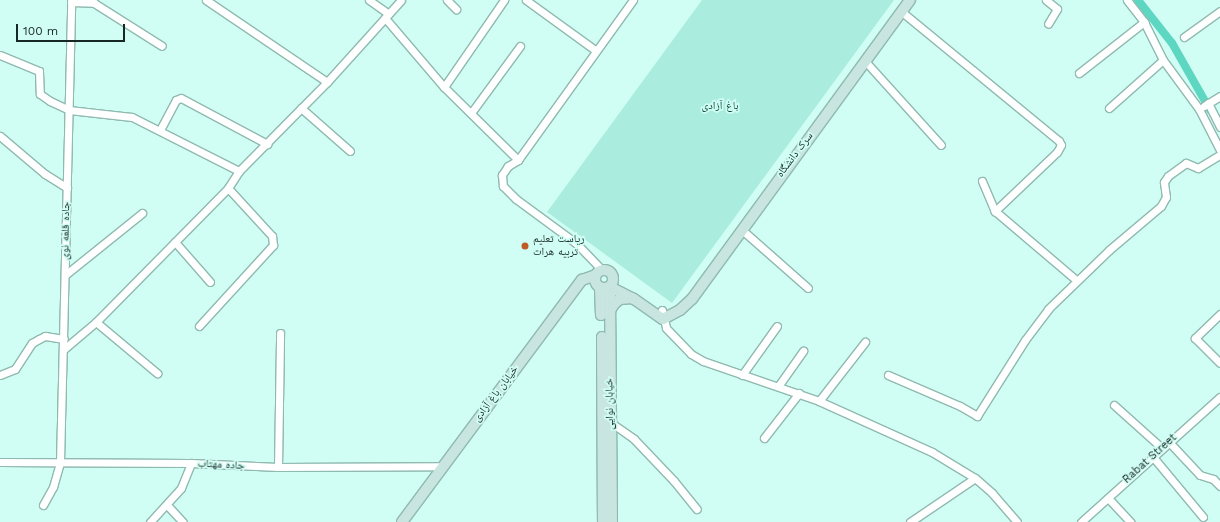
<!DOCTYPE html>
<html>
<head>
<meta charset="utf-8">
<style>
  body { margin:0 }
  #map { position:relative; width:1220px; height:522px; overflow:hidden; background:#d1fef4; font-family:"Work Sans","Noto Naskh Arabic",sans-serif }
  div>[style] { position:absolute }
  .green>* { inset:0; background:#aaedde }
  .canal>* { height:8px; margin:-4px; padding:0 4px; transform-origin:4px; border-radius:4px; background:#5dd7c1 }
  .roads { filter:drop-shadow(1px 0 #8fbab0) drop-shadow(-1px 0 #8fbab0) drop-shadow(0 1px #8fbab0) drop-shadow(0 -1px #8fbab0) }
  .street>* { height:7px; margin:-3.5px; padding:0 3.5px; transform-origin:3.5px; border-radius:3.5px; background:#fff }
  .secondary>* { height:10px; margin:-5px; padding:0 5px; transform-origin:5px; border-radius:5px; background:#c8e5e0 }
  .secondary>.ring { margin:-5px; padding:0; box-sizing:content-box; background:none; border:10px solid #c8e5e0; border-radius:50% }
  .dots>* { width:11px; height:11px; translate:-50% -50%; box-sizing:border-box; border:2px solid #d1fef4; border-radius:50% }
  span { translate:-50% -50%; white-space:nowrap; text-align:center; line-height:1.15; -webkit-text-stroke:3.5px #d1fef4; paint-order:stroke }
  .park-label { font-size:11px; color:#0f463d }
  .street-label { font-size:11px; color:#162724 }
  .poi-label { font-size:11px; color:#162724 }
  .left { translate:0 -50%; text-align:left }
  .scale { position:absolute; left:16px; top:24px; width:109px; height:18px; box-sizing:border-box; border:2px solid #162724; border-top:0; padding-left:5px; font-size:12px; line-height:14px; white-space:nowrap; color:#162724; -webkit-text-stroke:3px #d1fef4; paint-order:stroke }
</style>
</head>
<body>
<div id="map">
  <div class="green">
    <i style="clip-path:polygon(702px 0,894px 0,672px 303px,547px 212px)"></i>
  </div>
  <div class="canal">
    <i style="left:1138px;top:0;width:55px;rotate:51.7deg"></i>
    <i style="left:1172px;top:43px;width:77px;rotate:60.4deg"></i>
  </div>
  <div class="roads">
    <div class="street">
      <i style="left:206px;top:0;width:146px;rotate:34.1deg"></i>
      <i style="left:369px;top:0;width:24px;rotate:35deg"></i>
      <i style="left:447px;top:0;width:13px;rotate:45deg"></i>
      <i style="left:526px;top:0;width:85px;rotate:35.9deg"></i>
      <i style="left:1046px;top:0;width:14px;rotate:39deg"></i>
      <i style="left:1057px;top:9px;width:17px;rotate:121deg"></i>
      <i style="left:1127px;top:0;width:28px;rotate:52deg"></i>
      <i style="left:1144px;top:22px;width:42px;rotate:63.4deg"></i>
      <i style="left:1163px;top:60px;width:61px;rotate:53.7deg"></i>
      <i style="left:1199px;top:109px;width:46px;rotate:62.9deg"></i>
      <i style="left:71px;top:2px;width:23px;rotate:2deg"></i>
      <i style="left:94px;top:3px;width:80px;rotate:32.3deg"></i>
      <i style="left:902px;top:12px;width:203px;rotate:39.4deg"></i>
      <i style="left:1059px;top:141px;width:4px;rotate:63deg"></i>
      <i style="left:1061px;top:145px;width:8px;rotate:120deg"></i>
      <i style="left:1057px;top:152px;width:86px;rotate:136.4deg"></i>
      <i style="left:385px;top:18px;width:91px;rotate:49.5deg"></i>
      <i style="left:444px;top:87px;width:104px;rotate:44.6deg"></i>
      <i style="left:518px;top:160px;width:12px;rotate:149deg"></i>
      <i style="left:508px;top:166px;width:11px;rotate:124deg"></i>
      <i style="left:502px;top:175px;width:11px;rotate:85deg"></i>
      <i style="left:503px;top:186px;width:18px;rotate:45deg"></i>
      <i style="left:516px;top:199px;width:74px;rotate:36.3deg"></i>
      <i style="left:576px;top:243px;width:37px;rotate:46deg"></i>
      <i style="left:1184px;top:37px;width:44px;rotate:-35.8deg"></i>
      <i style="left:0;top:55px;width:42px;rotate:22.3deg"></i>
      <i style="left:39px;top:71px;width:23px;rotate:88deg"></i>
      <i style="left:40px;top:94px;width:12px;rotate:35deg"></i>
      <i style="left:50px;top:101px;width:21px;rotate:25deg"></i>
      <i style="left:69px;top:110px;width:63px;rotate:6.3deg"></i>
      <i style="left:132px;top:117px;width:120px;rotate:26.8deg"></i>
      <i style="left:865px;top:61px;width:113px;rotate:47.9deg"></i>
      <i style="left:1079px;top:73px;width:83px;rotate:-38.1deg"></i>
      <i style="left:444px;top:87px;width:106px;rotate:-55.4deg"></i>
      <i style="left:1208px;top:103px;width:27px;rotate:63deg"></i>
      <i style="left:1204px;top:106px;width:19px;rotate:-32deg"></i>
      <i style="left:301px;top:108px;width:65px;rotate:41.3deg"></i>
      <i style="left:1109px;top:108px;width:72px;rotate:-41.6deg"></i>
      <i style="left:471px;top:113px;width:83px;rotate:-53.8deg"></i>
      <i style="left:160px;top:130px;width:34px;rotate:-62deg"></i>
      <i style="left:176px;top:100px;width:5px;rotate:-22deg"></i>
      <i style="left:181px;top:98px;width:98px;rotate:28.1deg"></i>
      <i style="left:0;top:136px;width:59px;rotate:40.2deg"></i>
      <i style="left:45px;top:174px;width:26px;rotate:32deg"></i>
      <i style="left:518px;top:160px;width:197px;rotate:-54.3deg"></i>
      <i style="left:982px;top:181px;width:33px;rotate:67deg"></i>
      <i style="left:995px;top:211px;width:106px;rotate:40.4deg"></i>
      <i style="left:741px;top:229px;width:89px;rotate:41.4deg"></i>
      <i style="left:175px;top:242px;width:53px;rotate:48.8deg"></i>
      <i style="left:65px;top:275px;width:99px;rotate:-38.8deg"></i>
      <i style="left:662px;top:310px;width:18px;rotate:77deg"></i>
      <i style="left:666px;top:328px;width:36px;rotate:46deg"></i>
      <i style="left:691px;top:354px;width:14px;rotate:30deg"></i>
      <i style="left:703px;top:361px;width:123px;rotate:19deg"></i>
      <i style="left:819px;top:401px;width:124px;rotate:24.3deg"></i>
      <i style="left:932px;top:452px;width:50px;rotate:31.2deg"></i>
      <i style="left:975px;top:478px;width:23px;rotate:41deg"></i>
      <i style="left:992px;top:493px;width:38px;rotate:49deg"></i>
      <i style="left:1220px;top:314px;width:35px;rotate:136deg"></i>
      <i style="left:1195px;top:338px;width:35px;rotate:45deg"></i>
      <i style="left:96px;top:322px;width:80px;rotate:39.9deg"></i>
      <i style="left:199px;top:326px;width:110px;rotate:-47.6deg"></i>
      <i style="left:273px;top:245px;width:9px;rotate:-96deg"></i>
      <i style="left:272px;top:236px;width:65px;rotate:-132.5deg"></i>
      <i style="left:64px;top:349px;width:42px;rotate:-40.2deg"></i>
      <i style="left:96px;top:322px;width:188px;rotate:-45.4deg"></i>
      <i style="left:228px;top:188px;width:20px;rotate:-57deg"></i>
      <i style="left:239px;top:171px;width:125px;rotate:-45.3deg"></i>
      <i style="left:327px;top:82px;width:110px;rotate:-47.9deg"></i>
      <i style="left:0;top:375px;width:16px;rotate:-22deg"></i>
      <i style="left:15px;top:369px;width:31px;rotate:-57deg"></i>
      <i style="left:32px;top:343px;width:8px;rotate:-30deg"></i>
      <i style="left:39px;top:339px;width:7px;rotate:-27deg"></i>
      <i style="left:45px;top:336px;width:19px;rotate:9deg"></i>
      <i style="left:742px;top:375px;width:60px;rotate:-54.5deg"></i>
      <i style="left:888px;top:375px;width:78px;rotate:23.3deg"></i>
      <i style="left:960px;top:406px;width:20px;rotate:30deg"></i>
      <i style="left:977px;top:416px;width:90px;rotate:-57.7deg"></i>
      <i style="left:1025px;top:340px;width:39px;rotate:-53deg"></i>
      <i style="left:1048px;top:309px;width:85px;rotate:-44deg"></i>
      <i style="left:1109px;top:250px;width:68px;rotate:-40.2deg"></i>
      <i style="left:1161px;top:206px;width:10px;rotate:-61deg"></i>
      <i style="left:1166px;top:197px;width:15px;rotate:-98deg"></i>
      <i style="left:1164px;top:182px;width:7px;rotate:-56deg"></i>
      <i style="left:1168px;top:176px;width:22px;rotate:-36deg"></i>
      <i style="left:1186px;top:163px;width:13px;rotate:23deg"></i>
      <i style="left:1198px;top:168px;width:26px;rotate:-31deg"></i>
      <i style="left:779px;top:385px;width:42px;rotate:-54.8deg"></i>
      <i style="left:819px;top:401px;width:75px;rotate:-52.1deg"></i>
      <i style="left:1114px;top:405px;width:64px;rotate:41.9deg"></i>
      <i style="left:610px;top:422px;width:29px;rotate:35deg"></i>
      <i style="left:634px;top:439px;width:58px;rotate:46.4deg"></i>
      <i style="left:674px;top:481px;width:36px;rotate:51deg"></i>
      <i style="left:764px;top:438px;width:57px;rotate:-52.1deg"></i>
      <i style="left:1169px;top:442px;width:45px;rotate:46.8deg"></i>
      <i style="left:1200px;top:475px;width:14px;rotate:17deg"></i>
      <i style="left:1213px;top:479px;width:10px;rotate:45deg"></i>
      <i style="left:1153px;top:457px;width:78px;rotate:50.2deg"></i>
      <i style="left:0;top:462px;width:191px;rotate:0.3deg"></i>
      <i style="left:191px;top:463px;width:87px;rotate:2.6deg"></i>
      <i style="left:278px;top:467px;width:164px;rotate:-0.3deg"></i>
      <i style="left:278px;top:467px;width:134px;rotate:-89.1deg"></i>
      <i style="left:1108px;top:498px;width:33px;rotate:47deg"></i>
      <i style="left:43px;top:505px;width:21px;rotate:-61deg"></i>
      <i style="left:53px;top:487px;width:26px;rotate:-74deg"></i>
      <i style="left:60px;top:462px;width:462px;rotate:-88.6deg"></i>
      <i style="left:167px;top:505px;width:23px;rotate:47deg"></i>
      <i style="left:150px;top:522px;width:46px;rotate:-47.6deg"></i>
      <i style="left:181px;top:488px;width:27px;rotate:-68deg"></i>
      <i style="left:910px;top:522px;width:78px;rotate:-34.1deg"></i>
      <i style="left:1081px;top:522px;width:187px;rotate:-42deg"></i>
    </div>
    <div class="secondary">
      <i class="ring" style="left:595px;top:270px;width:8px;height:8px"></i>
      <i style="left:600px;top:287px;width:28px;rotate:88deg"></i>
      <i style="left:608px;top:314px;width:12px;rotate:-59deg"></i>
      <i style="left:614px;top:304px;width:8px;rotate:-40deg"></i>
      <i style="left:620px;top:299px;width:12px;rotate:-5deg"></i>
      <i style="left:602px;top:337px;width:185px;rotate:89.7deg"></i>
      <i style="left:402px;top:522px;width:302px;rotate:-53.4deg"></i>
      <i style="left:582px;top:280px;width:15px;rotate:-20deg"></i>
      <i style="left:612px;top:522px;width:235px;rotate:-90.5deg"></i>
      <i style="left:610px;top:287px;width:27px;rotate:27deg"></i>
      <i style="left:634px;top:299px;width:35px;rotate:35deg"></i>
      <i style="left:663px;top:319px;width:19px;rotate:-28deg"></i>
      <i style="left:680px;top:310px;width:16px;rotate:-43deg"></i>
      <i style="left:692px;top:299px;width:370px;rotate:-53.9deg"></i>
    </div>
  </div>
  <div class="dots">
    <i style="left:525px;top:246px;background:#bf5b24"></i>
  </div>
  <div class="park-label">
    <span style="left:720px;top:106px">باغ آزادی</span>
  </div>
  <div class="street-label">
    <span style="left:795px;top:155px;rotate:-53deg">سرک دانشگاه</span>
    <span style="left:66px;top:231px;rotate:-89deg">جاده قلعه نوی</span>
    <span style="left:496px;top:394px;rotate:-53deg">خیابان باغ آزادی</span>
    <span style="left:610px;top:404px;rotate:-91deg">خیابان نوایی</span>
    <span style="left:1150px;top:459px;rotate:-42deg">Rabat Street</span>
    <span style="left:221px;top:465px;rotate:3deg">جاده مهتاب</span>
  </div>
  <div class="poi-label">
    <span class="left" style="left:533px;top:246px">ریاست تعلیم<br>تربیه هرات</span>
  </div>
  <div class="scale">100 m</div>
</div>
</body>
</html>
